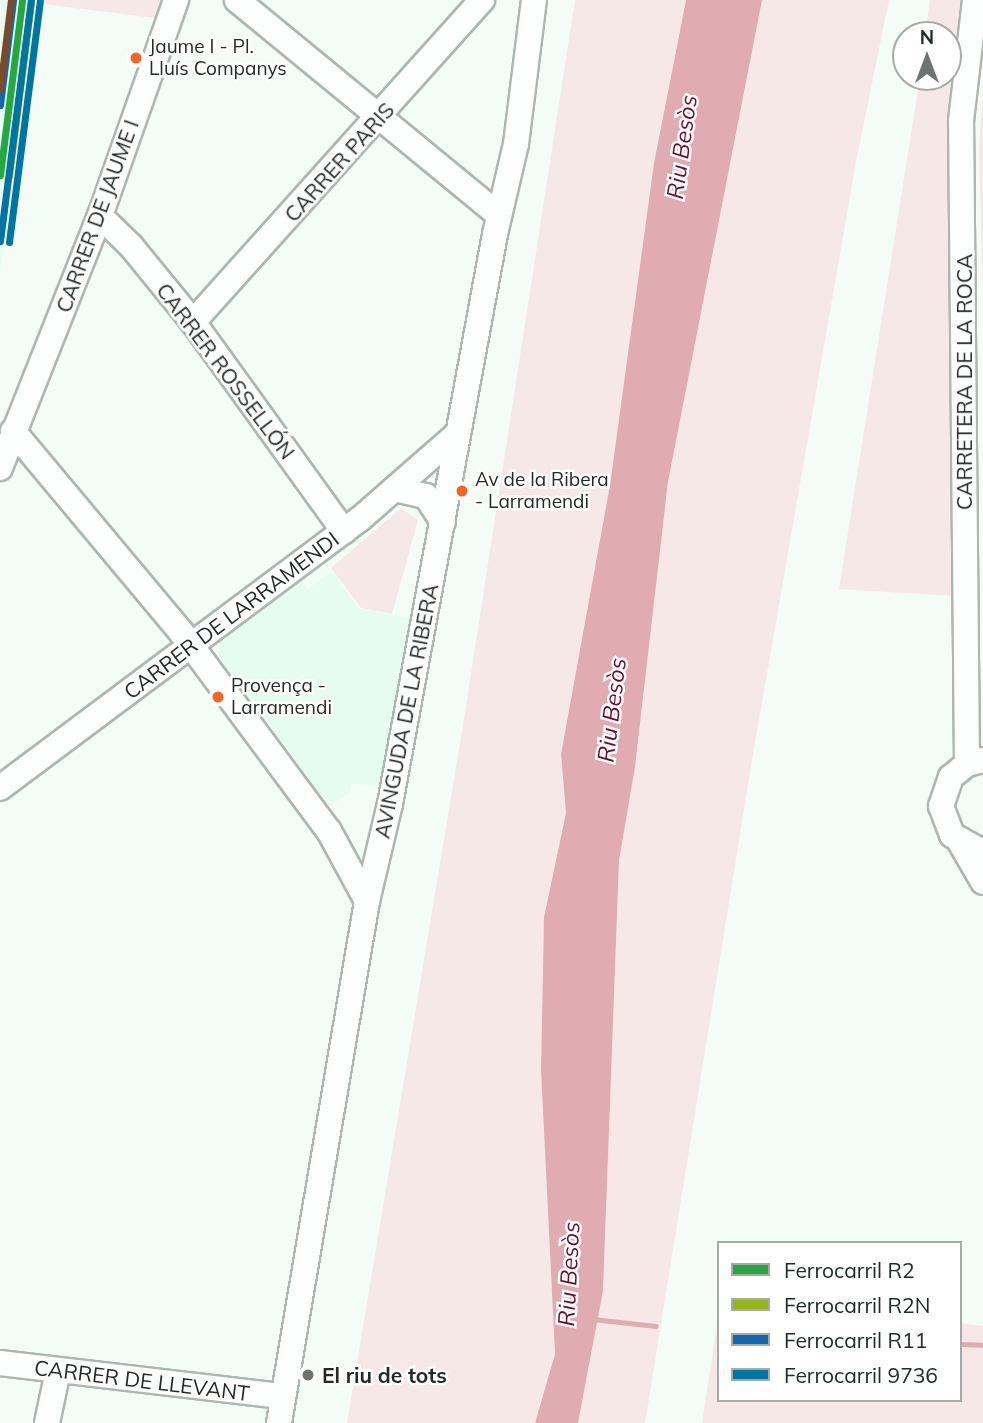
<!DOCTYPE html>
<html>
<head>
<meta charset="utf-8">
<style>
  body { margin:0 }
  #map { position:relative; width:983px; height:1423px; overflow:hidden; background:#f4fcf7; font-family:Mulish,sans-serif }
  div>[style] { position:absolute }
  .built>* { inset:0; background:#e6fcf0 }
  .green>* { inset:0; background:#f6e8e7 }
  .water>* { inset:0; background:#e0abb1 }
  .stream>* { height:5px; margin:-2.5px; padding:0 2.5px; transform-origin:2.5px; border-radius:2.5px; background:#e0abb1 }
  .roads { filter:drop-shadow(2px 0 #adb6b1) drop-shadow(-2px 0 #adb6b1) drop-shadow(0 2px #adb6b1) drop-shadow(0 -2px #adb6b1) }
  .minor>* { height:24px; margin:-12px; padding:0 12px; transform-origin:12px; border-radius:12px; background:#fdfffe }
  .rail-1>* { height:7px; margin:-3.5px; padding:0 3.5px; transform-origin:3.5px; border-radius:3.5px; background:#26a741 }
  .rail-2>* { height:7px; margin:-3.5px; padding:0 3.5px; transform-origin:3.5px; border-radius:3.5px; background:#95b618 }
  .rail-3>* { height:7px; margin:-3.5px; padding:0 3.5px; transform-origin:3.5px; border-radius:3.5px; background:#1267af }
  .rail-4>* { height:7px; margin:-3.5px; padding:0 3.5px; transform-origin:3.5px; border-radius:3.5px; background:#0075a1 }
  .rail-5>* { height:7px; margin:-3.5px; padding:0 3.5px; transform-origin:3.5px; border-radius:3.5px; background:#0075a1 }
  .rail-6>* { height:7px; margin:-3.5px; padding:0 3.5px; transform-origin:3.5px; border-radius:3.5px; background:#7a4b2a }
  .dots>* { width:19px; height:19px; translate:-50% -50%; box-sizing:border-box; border:4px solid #fff; border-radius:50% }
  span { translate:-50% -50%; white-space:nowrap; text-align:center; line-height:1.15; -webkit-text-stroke:5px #fff; paint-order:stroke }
  .bus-label { font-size:19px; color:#212b26 }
  .left { translate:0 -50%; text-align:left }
  .street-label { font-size:21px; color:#212b26 }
  .poi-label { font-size:21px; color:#212b26; font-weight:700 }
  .water-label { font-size:23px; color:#6d0d29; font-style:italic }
  .legend { position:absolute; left:717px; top:1241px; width:245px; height:161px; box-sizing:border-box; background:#fff; border:2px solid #a6aaa8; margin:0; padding:9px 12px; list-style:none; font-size:21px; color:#212b26 }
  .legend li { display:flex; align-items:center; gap:14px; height:35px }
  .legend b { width:35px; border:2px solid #a6aaa8 }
  .north { position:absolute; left:892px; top:21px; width:70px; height:70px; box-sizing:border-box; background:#fff; border:2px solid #a6aaa8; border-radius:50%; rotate:0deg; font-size:19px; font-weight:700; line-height:28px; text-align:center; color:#212b26 }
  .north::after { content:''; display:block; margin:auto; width:24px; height:32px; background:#6b746f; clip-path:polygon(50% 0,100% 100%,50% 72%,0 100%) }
</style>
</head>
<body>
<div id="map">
  <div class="built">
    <i style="clip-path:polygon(1px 0,39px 0,14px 146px,0 271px)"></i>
    <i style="clip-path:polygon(332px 571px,358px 608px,413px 619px,381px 785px,351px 784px,349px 793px,330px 806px,218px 656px,220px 641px,301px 580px,308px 589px)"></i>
  </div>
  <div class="green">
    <i style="clip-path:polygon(44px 0,162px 0,155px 18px,43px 4px)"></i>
    <i style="clip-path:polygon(575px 0,686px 0,654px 163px,610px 485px,561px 754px,566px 813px,544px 917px,541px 1070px,555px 1354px,535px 1423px,347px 1423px,464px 719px)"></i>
    <i style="clip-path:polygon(762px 0,889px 0,856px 162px,752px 760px,645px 1423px,578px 1423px,603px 1291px,619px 861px,635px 767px,668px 482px)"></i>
    <i style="clip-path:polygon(930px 0,966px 0,954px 596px,839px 589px,920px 77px,948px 77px,948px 35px,925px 35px)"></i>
    <i style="clip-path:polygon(983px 84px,983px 309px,979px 147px)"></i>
    <i style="clip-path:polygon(401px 508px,418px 520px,392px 614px,361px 608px,331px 568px)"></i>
    <i style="clip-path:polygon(719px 1312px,719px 1400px,960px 1400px,960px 1323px,983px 1326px,983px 1423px,702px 1423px)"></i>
  </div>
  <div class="water">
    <i style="clip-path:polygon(686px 0,762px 0,668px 482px,635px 767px,619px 861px,603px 1291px,578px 1423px,535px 1423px,555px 1354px,541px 1070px,544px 917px,566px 813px,561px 754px,610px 485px,654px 163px)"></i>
  </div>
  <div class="stream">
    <i style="left:593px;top:1319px;width:63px;rotate:6.3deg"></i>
    <i style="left:960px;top:1344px;width:23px;rotate:2deg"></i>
  </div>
  <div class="roads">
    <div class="minor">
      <i style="left:237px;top:0;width:339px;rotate:39.4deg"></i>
      <i style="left:100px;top:216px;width:43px;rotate:44.1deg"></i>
      <i style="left:131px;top:246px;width:98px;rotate:50.8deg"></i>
      <i style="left:193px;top:322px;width:258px;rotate:54.2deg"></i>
      <i style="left:193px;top:322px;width:433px;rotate:-48.1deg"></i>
      <i style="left:13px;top:431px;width:262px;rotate:50.1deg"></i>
      <i style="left:181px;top:632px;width:248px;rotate:53.4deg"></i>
      <i style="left:329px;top:831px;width:80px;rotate:61.5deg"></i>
      <i style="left:0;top:468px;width:271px;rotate:-68.4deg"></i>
      <i style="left:100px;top:216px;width:229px;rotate:-70.6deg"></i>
      <i style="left:395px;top:489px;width:32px;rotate:13deg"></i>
      <i style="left:426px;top:496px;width:31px;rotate:57deg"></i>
      <i style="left:983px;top:760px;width:16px;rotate:166deg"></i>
      <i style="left:967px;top:764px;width:21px;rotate:141deg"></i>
      <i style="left:951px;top:777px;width:31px;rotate:109deg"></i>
      <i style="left:941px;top:806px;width:31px;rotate:69deg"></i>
      <i style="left:952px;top:835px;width:35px;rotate:29deg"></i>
      <i style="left:967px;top:764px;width:643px;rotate:-90.53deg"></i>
      <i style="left:961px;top:121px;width:122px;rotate:-83.4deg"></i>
      <i style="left:0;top:788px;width:449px;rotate:-36.8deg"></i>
      <i style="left:360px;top:519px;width:128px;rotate:-41.2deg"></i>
      <i style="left:960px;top:842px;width:46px;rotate:60.1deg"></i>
      <i style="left:0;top:1363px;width:285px;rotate:6.7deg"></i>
      <i style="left:47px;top:1423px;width:53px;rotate:-78.1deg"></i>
      <i style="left:279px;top:1423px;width:529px;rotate:-80.43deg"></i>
      <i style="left:367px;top:901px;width:100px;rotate:-76.7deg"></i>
      <i style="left:390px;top:804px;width:580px;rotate:-79.56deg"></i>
      <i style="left:495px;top:234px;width:92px;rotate:-76.9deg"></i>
      <i style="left:516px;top:144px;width:145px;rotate:-82.9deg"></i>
    </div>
  </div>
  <div class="rail-1">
    <i style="left:0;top:175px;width:176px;rotate:-82.8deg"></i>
  </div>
  <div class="rail-2">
    <i style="left:9px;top:176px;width:176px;rotate:-82.8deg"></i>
  </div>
  <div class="rail-3">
    <i style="left:0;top:105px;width:106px;rotate:-82.9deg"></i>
  </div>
  <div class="rail-4">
    <i style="left:0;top:241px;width:243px;rotate:-82.7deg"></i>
  </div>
  <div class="rail-5">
    <i style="left:9px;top:242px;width:243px;rotate:-82.7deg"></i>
  </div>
  <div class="rail-6">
    <i style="left:0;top:89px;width:90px;rotate:-83deg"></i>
  </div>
  <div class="dots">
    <i style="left:136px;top:58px;background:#f26522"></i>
    <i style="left:462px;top:491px;background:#f26522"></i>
    <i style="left:218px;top:697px;background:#f26522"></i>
    <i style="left:308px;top:1375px;background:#6b746f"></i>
  </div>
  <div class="bus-label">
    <span class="left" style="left:149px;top:58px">Jaume I - Pl.<br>Lluís Companys</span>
    <span class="left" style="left:475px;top:491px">Av de la Ribera<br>- Larramendi</span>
    <span class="left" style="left:231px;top:697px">Provença -<br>Larramendi</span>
  </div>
  <div class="street-label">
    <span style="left:339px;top:162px;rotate:-48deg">CARRER PARIS</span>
    <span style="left:97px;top:216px;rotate:-70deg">CARRER DE JAUME I</span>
    <span style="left:226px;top:371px;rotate:53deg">CARRER ROSSELLÓN</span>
    <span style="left:964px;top:382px;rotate:-90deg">CARRETERA DE LA ROCA</span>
    <span style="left:231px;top:615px;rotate:-37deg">CARRER DE LARRAMENDI</span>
    <span style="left:406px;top:711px;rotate:-79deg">AVINGUDA DE LA RIBERA</span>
    <span style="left:142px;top:1380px;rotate:7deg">CARRER DE LLEVANT</span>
  </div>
  <div class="poi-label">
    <span class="left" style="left:322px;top:1375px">El riu de tots</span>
  </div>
  <div class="water-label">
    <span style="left:682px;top:147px;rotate:-82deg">Riu Besòs</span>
    <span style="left:612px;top:710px;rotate:-83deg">Riu Besòs</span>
    <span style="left:569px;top:1274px;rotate:-87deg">Riu Besòs</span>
  </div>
  <ul class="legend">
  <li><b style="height:9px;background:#26a741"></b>Ferrocarril R2</li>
  <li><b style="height:9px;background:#95b618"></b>Ferrocarril R2N</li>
  <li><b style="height:9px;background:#1267af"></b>Ferrocarril R11</li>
  <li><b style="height:9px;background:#0075a1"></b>Ferrocarril 9736</li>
  </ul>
  <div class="north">N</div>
</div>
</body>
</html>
